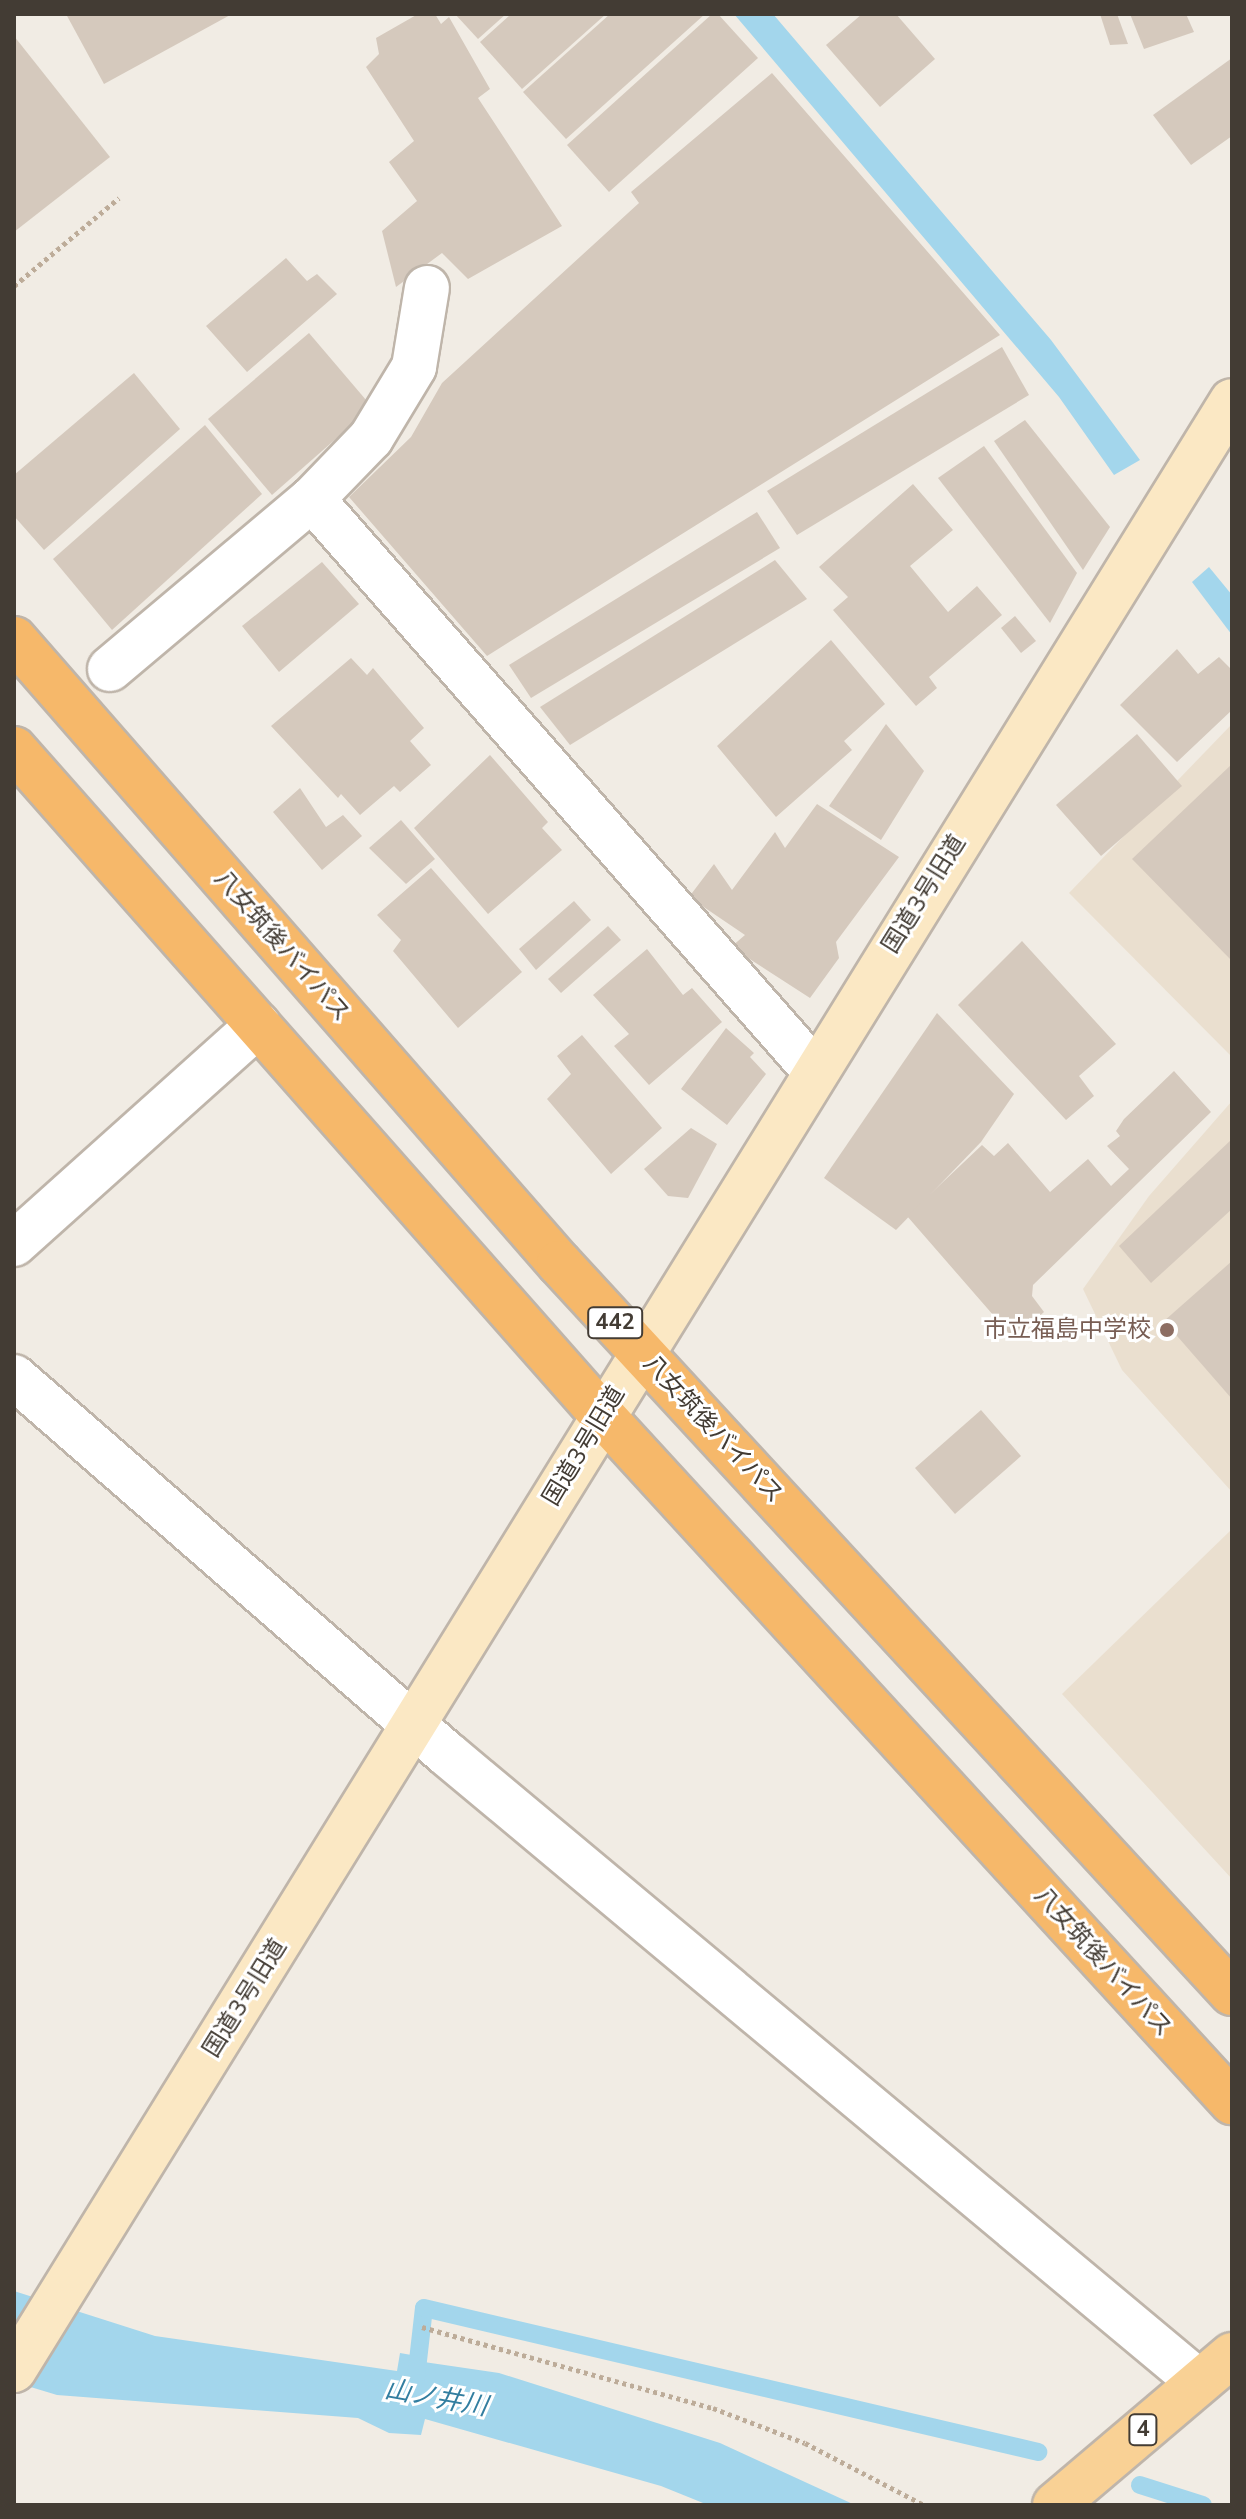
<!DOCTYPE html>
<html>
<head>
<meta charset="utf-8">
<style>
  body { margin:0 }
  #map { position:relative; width:1246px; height:2519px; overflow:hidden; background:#f1ece4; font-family:"Nunito Sans","Noto Sans JP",sans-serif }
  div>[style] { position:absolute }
  .education>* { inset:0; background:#eadfcf }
  .water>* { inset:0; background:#a3d6ec }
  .stream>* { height:18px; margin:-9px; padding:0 9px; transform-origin:9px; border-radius:9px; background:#a3d6ec }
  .building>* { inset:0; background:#d5c9bd }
  .path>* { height:5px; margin-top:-2.5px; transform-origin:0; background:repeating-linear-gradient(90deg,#bdac99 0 4px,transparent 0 8px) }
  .roads { filter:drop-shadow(2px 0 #bfb5aa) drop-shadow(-2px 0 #bfb5aa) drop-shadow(0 2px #bfb5aa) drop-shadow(0 -2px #bfb5aa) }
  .street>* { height:44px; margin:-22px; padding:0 22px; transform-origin:22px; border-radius:22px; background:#fff }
  .secondary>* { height:44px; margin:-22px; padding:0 22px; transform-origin:22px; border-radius:22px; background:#fbe8c4 }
  .primary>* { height:44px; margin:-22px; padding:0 22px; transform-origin:22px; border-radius:22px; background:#f9d195 }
  .highway>* { height:44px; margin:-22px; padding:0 22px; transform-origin:22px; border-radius:22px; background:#f6b86a }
  .dots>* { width:22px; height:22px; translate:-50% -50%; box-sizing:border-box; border:4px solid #fff; border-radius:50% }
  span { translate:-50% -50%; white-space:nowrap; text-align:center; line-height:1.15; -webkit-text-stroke:6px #fff; paint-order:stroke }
  .shield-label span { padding:2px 6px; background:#fff; border:2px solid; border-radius:6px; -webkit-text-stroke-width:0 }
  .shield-label { font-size:22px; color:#433c34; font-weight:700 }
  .street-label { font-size:24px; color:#433c34 }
  .education-label { font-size:24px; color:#785e54 }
  .right { translate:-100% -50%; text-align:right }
  .water-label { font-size:26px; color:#327ea0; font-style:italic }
  .frame { position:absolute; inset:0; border:16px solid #433c34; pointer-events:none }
</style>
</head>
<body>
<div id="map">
  <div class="education">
    <i style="clip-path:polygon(1232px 724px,1232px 1057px,1069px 893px)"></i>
    <i style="clip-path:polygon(1232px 1101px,1232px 1492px,1122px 1370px,1083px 1289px,1149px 1196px)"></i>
    <i style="clip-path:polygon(1232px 1529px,1232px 1879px,1062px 1694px)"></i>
  </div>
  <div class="water">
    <i style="clip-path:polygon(734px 14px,773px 14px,1051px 340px,1140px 460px,1114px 475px,1059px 397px)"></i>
    <i style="clip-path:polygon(1209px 567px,1232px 595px,1232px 635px,1192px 582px)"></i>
    <i style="clip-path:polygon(14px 2291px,155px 2336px,397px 2371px,400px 2353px,423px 2357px,424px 2362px,499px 2373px,720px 2443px,855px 2505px,708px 2505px,661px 2486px,425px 2419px,421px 2435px,389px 2433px,358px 2418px,57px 2395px,14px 2382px)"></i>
  </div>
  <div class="stream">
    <i style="left:416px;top:2378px;width:70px;rotate:-83.5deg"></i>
    <i style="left:424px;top:2308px;width:631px;rotate:13.2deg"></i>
    <i style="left:1140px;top:2485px;width:66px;rotate:17.6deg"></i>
  </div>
  <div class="building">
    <i style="clip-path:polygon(66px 14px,232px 14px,104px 84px)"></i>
    <i style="clip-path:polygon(418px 14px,435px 14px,441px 24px,449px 17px,490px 89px,478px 98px,562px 226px,468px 279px,442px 253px,396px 287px,382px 231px,417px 201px,389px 162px,414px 141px,366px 67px,379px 54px,376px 38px)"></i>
    <i style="clip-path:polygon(455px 14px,506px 14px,478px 39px)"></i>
    <i style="clip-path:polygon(511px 14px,606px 14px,522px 89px,480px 42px)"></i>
    <i style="clip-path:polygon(610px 14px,705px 14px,566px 139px,523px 92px)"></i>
    <i style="clip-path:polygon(712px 14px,718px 14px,758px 58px,609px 192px,567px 145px)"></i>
    <i style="clip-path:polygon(862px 14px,896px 14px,935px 59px,880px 107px,826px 45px)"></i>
    <i style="clip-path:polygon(1100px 14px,1117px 14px,1128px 44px,1110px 45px)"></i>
    <i style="clip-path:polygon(1130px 14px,1186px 14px,1194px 32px,1144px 49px)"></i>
    <i style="clip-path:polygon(14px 36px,110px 157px,14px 232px)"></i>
    <i style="clip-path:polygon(1232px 58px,1232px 136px,1191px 165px,1153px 115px)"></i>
    <i style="clip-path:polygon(772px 73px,1000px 335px,487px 656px,349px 497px,411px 437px,442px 383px,639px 203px,631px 192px)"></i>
    <i style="clip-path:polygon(286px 258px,307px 281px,317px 274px,337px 294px,247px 372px,206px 326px)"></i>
    <i style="clip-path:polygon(309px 333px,372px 407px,272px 495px,208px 419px)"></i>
    <i style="clip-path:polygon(1002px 347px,1029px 395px,797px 535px,767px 491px)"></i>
    <i style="clip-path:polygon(134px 373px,180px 429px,44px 550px,14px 516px,14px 475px)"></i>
    <i style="clip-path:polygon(1025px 420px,1110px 527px,1083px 570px,994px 441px)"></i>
    <i style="clip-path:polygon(205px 425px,262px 494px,112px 630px,53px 559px)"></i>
    <i style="clip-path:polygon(984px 446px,1077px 573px,1050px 623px,938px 478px)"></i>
    <i style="clip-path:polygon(913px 484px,953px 530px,910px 566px,948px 612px,977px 586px,1002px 615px,929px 677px,937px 688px,916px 706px,833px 610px,848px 597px,819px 567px)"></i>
    <i style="clip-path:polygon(757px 512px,780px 548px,531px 698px,509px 665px)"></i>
    <i style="clip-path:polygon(775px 560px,807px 599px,570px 745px,540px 707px)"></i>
    <i style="clip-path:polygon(322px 562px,359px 604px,279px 672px,242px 626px)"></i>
    <i style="clip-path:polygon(1015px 616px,1036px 641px,1021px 653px,1001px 628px)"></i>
    <i style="clip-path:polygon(831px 640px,885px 704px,844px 741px,852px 750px,776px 817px,717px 746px)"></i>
    <i style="clip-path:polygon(1177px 649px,1198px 674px,1219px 657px,1232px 670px,1232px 710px,1177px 762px,1120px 705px)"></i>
    <i style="clip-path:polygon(351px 658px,367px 675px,373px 668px,424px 728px,410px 741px,431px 765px,400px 792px,394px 786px,360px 815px,341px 794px,338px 798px,271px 726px)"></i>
    <i style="clip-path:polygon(886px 724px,924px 771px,881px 840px,829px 806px)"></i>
    <i style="clip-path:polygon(1137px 734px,1182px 786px,1101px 856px,1056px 805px)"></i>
    <i style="clip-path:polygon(490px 755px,548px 822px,542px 828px,562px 850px,488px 914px,414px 828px)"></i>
    <i style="clip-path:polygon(1232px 764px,1232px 961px,1132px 859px)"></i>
    <i style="clip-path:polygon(300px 788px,326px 827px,343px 815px,362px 836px,322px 870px,273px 812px)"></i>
    <i style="clip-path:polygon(817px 804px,899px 857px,836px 942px,839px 958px,810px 998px,731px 947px,745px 935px,689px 897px,714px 864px,732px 890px,775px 832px,785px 848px)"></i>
    <i style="clip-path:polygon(401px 820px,435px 859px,406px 884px,369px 848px)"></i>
    <i style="clip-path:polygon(431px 868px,522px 972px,458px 1028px,393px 951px,401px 940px,377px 915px)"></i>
    <i style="clip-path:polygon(574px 901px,591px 920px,536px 970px,519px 949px)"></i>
    <i style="clip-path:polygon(608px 926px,621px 940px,561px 993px,548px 979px)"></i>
    <i style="clip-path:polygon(1022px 941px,1116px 1044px,1079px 1076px,1094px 1096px,1066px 1120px,958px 1005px)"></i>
    <i style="clip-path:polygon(647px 949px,683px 995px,692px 988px,722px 1022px,649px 1085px,614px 1046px,629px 1034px,593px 995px)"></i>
    <i style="clip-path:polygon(937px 1013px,1014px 1094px,981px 1142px,896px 1230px,824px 1178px)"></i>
    <i style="clip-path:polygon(726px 1028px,754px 1053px,750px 1057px,766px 1074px,727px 1125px,681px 1089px)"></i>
    <i style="clip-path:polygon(582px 1035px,662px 1128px,611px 1174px,547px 1099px,571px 1074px,557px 1056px)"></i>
    <i style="clip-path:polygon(1174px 1071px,1211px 1112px,1033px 1285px,1032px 1296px,1044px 1312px,1014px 1339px,907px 1216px,982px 1145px,994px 1156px,1008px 1143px,1050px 1192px,1088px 1159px,1111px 1186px,1129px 1169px,1107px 1146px,1120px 1136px,1116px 1131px,1124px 1119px)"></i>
    <i style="clip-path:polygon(691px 1128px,717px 1144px,688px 1198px,668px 1196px,644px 1169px)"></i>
    <i style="clip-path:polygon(1232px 1139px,1232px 1209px,1151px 1283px,1119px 1246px)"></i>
    <i style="clip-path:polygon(1232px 1261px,1232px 1399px,1164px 1321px)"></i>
    <i style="clip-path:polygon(981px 1410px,1021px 1456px,955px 1514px,915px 1468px)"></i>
  </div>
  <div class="path">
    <i style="left:14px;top:286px;width:137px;rotate:-40deg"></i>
    <i style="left:422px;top:2327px;width:302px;rotate:15.6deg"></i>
    <i style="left:713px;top:2408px;width:98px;rotate:20.8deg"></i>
    <i style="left:805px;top:2443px;width:134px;rotate:27.5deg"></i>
  </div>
  <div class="roads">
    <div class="street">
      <i style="left:312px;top:499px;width:85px;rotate:-46deg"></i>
      <i style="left:371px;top:438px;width:83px;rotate:-58.8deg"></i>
      <i style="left:414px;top:367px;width:80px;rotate:-80.7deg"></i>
      <i style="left:110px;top:669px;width:264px;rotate:-40.1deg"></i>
      <i style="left:312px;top:499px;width:760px;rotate:48.68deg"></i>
      <i style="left:14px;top:1244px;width:328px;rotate:-41.9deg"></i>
      <i style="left:14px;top:1377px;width:574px;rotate:41.05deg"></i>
      <i style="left:447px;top:1754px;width:980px;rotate:39.87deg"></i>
    </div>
    <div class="secondary">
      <i style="left:14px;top:2370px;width:2315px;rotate:-58.26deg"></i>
    </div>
    <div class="primary">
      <i style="left:1055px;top:2505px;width:232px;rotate:-40.3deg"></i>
    </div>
    <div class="highway">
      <i style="left:14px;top:639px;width:828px;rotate:48.87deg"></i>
      <i style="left:559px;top:1263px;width:993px;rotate:47.33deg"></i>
      <i style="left:14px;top:749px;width:890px;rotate:48.55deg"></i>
      <i style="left:603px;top:1416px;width:931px;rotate:47.48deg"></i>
    </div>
  </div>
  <div class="dots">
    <i style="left:1167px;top:1330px;background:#8d6e63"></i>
  </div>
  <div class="shield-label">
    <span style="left:615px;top:1323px">442</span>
    <span style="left:1143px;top:2430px">4</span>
  </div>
  <div class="street-label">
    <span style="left:924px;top:894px;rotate:-58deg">国道3号旧道</span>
    <span style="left:282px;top:946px;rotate:49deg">八女筑後バイパス</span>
    <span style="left:713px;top:1429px;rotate:47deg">八女筑後バイパス</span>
    <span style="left:584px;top:1446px;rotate:-59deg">国道3号旧道</span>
    <span style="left:1103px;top:1962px;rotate:48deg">八女筑後バイパス</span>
    <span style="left:245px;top:1998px;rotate:-58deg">国道3号旧道</span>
  </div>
  <div class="education-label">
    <span class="right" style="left:1151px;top:1330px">市立福島中学校</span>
  </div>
  <div class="water-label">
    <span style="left:436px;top:2398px;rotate:10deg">山ノ井川</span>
  </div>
  <div class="frame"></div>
</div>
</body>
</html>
